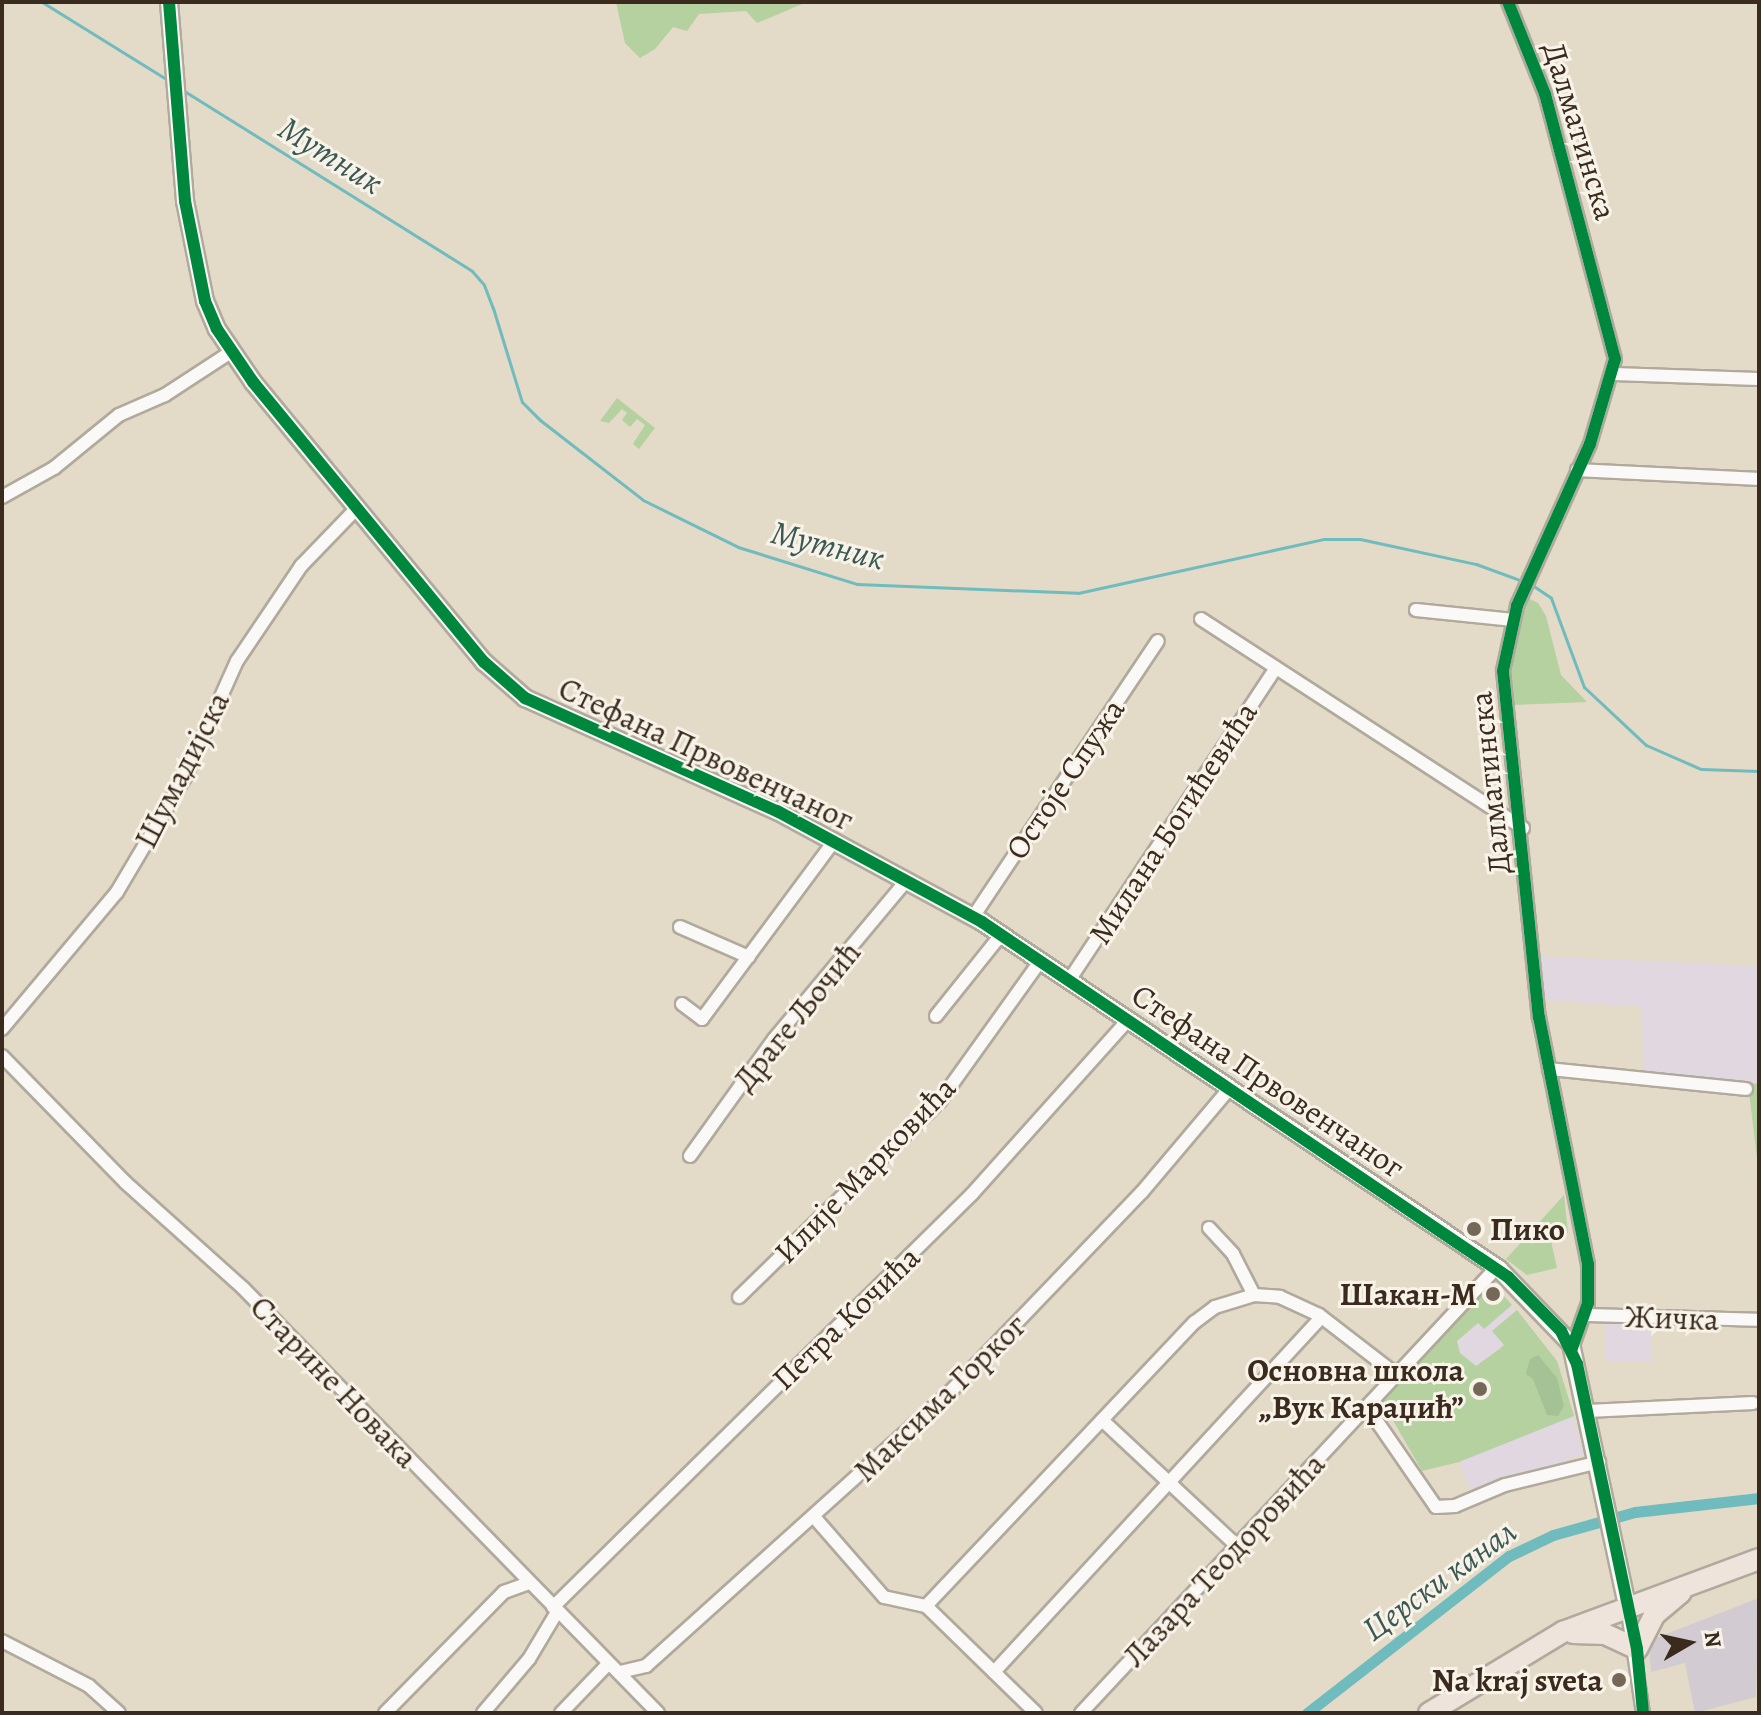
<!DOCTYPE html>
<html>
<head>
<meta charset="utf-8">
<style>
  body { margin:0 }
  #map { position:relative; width:1761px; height:1715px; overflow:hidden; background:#e3dac7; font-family:Alegreya,serif }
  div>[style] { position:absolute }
  .built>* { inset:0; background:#e1d7e0 }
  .industrial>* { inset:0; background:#d2ccd2 }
  .green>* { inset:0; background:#b4d19f }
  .forest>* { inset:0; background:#a5c296 }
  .stream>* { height:3px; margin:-1.5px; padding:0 1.5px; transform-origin:1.5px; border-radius:1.5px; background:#70bbbd }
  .canal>* { height:11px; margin:-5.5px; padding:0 5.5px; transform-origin:5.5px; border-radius:5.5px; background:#70bbbd }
  .roads { filter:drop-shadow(2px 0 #b0aa9d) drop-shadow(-2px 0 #b0aa9d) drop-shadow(0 2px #b0aa9d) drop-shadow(0 -2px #b0aa9d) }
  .minor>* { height:12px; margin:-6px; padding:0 6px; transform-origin:6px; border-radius:6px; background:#fbf9f7 }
  .tertiary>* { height:16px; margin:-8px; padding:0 8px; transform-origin:8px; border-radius:8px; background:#fbf9f7 }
  .primary>* { height:20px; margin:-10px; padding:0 10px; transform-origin:10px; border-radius:10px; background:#eee4dc }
  .cycleway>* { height:12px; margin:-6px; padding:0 6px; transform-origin:6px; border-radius:6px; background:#00873e }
  .dots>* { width:22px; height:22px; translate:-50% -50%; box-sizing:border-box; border:4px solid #f7f3e8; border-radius:50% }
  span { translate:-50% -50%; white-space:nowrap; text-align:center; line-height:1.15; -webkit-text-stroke:6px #f7f3e8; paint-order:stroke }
  .street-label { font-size:32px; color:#3b2a1e }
  .poi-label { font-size:32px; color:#3b2a1e; font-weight:700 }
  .left { translate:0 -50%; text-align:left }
  .right { translate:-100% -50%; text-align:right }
  .water-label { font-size:34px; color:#3c5854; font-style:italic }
  .frame { position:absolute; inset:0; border:4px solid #3b2a1e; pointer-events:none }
  .north { position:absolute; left:1649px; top:1603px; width:80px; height:80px; -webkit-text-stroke:6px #f7f3e8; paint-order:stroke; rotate:81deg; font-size:22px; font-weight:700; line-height:32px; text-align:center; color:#3b2a1e }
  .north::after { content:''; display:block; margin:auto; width:28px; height:36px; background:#3b2a1e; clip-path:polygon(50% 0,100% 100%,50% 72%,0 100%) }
</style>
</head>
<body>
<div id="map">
  <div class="built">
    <i style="clip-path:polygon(1538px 956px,1759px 966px,1759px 1084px,1643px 1074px,1642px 1007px,1544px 1000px)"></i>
    <i style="clip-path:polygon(1492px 1284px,1485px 1296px,1492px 1302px,1501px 1293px,1557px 1361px,1584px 1454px,1472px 1493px,1458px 1459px,1422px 1471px,1382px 1401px)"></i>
    <i style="clip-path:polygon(1605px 1321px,1651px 1323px,1651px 1362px,1605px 1362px)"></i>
  </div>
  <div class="industrial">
    <i style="clip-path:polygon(1759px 1598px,1756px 1697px,1695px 1713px,1685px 1663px,1651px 1672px,1648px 1641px)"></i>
  </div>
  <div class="green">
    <i style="clip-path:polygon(616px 2px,807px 2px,757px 23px,746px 11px,699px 14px,687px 31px,673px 27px,655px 49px,640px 58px,625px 43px)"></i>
    <i style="clip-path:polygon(617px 398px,655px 428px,639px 449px,633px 444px,645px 425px,637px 419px,630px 427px,622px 420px,627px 413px,622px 409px,609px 423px,600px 421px)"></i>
    <i style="clip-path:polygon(1526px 597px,1538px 603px,1546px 616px,1561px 675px,1587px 702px,1510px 705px,1512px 648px)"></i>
    <i style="clip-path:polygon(1748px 1083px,1759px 1084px,1759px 1167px,1758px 1167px)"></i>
    <i style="clip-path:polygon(1564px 1195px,1568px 1233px,1550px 1237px,1557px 1268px,1527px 1275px,1506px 1259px)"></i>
    <i style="clip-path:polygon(1492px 1284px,1485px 1296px,1492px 1302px,1501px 1293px,1512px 1305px,1484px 1329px,1478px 1323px,1457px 1341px,1460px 1353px,1476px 1366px,1498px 1350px,1504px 1345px,1492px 1331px,1517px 1310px,1557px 1361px,1574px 1416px,1459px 1462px,1422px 1471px,1382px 1401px)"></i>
  </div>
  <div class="forest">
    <i style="clip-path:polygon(1538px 1355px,1557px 1378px,1564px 1406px,1558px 1416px,1547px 1415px,1533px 1379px,1526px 1374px,1530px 1359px)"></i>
  </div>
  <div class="stream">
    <i style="left:42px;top:2px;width:148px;rotate:31.8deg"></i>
    <i style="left:181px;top:89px;width:343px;rotate:32deg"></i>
    <i style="left:472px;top:271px;width:18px;rotate:49deg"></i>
    <i style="left:484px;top:285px;width:25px;rotate:69deg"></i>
    <i style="left:493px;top:308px;width:98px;rotate:72.9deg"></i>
    <i style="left:522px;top:402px;width:25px;rotate:45deg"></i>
    <i style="left:540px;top:420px;width:130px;rotate:37.8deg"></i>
    <i style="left:643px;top:500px;width:106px;rotate:26.3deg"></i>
    <i style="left:738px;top:547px;width:125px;rotate:17.3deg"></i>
    <i style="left:857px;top:584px;width:221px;rotate:2.3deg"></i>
    <i style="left:1078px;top:593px;width:251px;rotate:-12.4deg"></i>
    <i style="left:1323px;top:539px;width:37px"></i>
    <i style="left:1360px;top:539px;width:119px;rotate:12.2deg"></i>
    <i style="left:1476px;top:564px;width:52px;rotate:20.2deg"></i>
    <i style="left:1532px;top:585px;width:23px;rotate:34deg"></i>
    <i style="left:1551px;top:598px;width:95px;rotate:69.7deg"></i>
    <i style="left:1584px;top:687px;width:85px;rotate:43.1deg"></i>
    <i style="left:1646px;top:745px;width:60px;rotate:23.6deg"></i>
    <i style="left:1701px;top:769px;width:58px;rotate:2deg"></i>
  </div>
  <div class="canal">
    <i style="left:1307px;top:1713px;width:256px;rotate:-37.9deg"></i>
    <i style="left:1509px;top:1556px;width:49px;rotate:-25.5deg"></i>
    <i style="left:1553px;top:1535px;width:85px;rotate:-15.7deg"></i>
    <i style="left:1635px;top:1512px;width:125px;rotate:-6.4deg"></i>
  </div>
  <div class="roads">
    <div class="minor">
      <i style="left:1508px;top:2px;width:99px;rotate:68.1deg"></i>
      <i style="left:1545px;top:94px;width:274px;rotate:75.2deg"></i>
      <i style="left:1615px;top:359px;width:89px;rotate:106.4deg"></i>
      <i style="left:1590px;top:444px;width:178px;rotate:114.3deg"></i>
      <i style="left:1517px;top:606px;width:66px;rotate:102.2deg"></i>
      <i style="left:1503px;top:671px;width:348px;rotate:84.1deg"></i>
      <i style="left:1539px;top:1017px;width:252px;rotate:78.8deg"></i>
      <i style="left:1588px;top:1264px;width:39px;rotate:90deg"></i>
      <i style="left:1588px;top:1303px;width:48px;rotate:109.6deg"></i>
      <i style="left:1613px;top:374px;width:146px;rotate:2deg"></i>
      <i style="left:1577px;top:470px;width:182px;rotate:2.8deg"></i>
      <i style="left:2px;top:497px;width:60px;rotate:-29.1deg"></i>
      <i style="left:54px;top:468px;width:84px;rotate:-39.2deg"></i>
      <i style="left:119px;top:415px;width:50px;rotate:-23.5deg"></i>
      <i style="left:165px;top:395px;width:79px;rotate:-33.1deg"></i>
      <i style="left:1416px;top:610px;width:98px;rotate:5.9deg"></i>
      <i style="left:1201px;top:619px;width:384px;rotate:33deg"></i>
      <i style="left:973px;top:917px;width:332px;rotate:-56.2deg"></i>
      <i style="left:680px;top:927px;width:75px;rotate:23.5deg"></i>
      <i style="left:1070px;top:979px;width:373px;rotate:-56.5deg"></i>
      <i style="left:682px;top:1004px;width:25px;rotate:37deg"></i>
      <i style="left:702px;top:1019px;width:222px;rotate:-53.4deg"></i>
      <i style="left:936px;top:1016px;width:104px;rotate:-51.3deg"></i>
      <i style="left:2px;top:1029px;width:179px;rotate:-50deg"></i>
      <i style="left:117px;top:892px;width:134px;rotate:-59.4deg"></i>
      <i style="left:185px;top:777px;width:127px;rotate:-65.9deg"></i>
      <i style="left:237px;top:661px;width:115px;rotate:-56deg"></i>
      <i style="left:301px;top:566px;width:81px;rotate:-46deg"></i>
      <i style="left:2px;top:1056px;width:177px;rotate:45.7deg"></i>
      <i style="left:126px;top:1183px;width:157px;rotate:41.9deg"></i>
      <i style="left:243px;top:1288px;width:594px;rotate:45.68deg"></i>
      <i style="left:1549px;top:1069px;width:198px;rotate:5.8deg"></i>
      <i style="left:690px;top:1156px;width:144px;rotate:-54.3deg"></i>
      <i style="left:774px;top:1039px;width:207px;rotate:-50.1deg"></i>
      <i style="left:1209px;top:1228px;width:35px;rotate:47deg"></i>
      <i style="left:1233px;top:1254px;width:46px;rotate:62.9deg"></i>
      <i style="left:1254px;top:1295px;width:26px;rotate:4deg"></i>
      <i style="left:1280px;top:1297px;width:43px;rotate:24.8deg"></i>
      <i style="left:1319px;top:1315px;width:98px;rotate:37.6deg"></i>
      <i style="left:739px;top:1297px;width:281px;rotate:-44.3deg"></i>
      <i style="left:940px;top:1101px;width:173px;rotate:-54.4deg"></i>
      <i style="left:1585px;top:1315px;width:174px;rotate:1.6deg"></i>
      <i style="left:1367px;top:1407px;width:121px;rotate:55.4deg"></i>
      <i style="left:1436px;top:1507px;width:19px;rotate:-3deg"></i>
      <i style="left:1455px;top:1506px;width:54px;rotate:-22.8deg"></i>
      <i style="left:1505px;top:1485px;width:97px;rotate:-13.7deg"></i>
      <i style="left:1588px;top:1411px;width:165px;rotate:-2.8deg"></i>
      <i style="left:1102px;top:1420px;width:185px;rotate:43deg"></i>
      <i style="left:815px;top:1518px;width:105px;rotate:48.9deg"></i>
      <i style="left:884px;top:1597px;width:43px;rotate:12.1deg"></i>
      <i style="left:1627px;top:1605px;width:109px;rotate:81.6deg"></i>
      <i style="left:926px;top:1606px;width:391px;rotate:-46.6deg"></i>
      <i style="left:1195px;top:1322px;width:25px;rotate:-37deg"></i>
      <i style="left:1215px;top:1307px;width:41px;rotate:-17.1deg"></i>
      <i style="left:926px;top:1606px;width:153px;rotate:44.2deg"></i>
      <i style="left:553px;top:1607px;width:588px;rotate:-44.59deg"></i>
      <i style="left:972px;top:1194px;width:235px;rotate:-48.1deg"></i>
      <i style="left:2px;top:1641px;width:98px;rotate:27.3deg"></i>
      <i style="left:89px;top:1686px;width:40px;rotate:42deg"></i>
      <i style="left:620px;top:1672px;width:27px;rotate:-13deg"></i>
      <i style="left:646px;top:1666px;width:411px;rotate:-42deg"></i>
      <i style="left:951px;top:1391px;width:276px;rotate:-46.2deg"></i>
      <i style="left:1142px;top:1192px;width:136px;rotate:-49.8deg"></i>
      <i style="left:994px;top:1672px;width:483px;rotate:-47.3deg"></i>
      <i style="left:385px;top:1713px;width:170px;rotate:-45.5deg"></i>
      <i style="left:504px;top:1592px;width:27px;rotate:-20deg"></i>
      <i style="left:483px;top:1713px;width:71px;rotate:-49.6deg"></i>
      <i style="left:529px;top:1659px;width:55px;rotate:-59.2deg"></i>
      <i style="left:561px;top:1713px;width:68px;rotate:-46.2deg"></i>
      <i style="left:1081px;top:1713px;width:610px;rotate:-46.99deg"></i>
    </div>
    <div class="tertiary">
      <i style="left:169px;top:2px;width:200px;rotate:85.4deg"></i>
      <i style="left:185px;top:201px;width:102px;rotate:78.7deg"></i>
      <i style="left:205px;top:301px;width:30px;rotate:67deg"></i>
      <i style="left:217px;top:329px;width:64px;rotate:55.8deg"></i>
      <i style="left:253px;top:382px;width:363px;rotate:50.5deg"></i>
      <i style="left:484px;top:662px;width:55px;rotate:41.3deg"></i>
      <i style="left:525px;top:698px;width:276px;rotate:24.2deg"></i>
      <i style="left:777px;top:811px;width:233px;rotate:28.4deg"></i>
      <i style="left:982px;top:922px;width:623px;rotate:33.87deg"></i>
      <i style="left:1499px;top:1269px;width:104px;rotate:46.2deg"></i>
      <i style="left:1571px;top:1344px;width:267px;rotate:77.9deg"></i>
    </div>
    <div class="primary">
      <i style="left:1573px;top:1633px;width:32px;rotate:2deg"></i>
      <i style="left:1605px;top:1634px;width:35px;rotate:25deg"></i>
      <i style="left:1637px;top:1649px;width:38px;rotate:-63deg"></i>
      <i style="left:1654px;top:1615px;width:35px;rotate:-40deg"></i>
      <i style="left:1429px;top:1713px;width:157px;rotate:-31.2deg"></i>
      <i style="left:1563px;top:1632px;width:209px;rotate:-20.4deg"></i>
    </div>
  </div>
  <div class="cycleway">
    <i style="left:169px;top:2px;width:200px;rotate:85.4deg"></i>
    <i style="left:185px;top:201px;width:102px;rotate:78.7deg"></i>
    <i style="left:205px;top:301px;width:30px;rotate:67deg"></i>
    <i style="left:217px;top:329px;width:64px;rotate:55.8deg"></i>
    <i style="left:253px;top:382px;width:363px;rotate:50.5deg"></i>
    <i style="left:484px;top:662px;width:55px;rotate:41.3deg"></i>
    <i style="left:525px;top:698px;width:276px;rotate:24.2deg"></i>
    <i style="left:777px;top:811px;width:233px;rotate:28.4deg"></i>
    <i style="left:982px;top:922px;width:635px;rotate:34.02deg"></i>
    <i style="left:1508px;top:1277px;width:76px;rotate:45.5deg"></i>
    <i style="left:1561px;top:1331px;width:37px;rotate:64deg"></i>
    <i style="left:1577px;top:1364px;width:291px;rotate:78.1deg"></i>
    <i style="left:1637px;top:1649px;width:64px;rotate:84.6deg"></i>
    <i style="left:1508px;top:2px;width:99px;rotate:68.1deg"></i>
    <i style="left:1545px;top:94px;width:274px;rotate:75.2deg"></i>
    <i style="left:1615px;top:359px;width:89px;rotate:106.4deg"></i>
    <i style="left:1590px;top:444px;width:178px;rotate:114.3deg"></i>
    <i style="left:1517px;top:606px;width:66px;rotate:102.2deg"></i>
    <i style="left:1503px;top:671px;width:348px;rotate:84.1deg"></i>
    <i style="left:1539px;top:1017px;width:252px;rotate:78.8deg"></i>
    <i style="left:1588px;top:1264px;width:39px;rotate:90deg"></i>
    <i style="left:1588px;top:1303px;width:48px;rotate:109.6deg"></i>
  </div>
  <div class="dots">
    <i style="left:1474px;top:1229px;background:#766859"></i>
    <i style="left:1493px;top:1294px;background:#766859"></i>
    <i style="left:1480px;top:1389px;background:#766859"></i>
    <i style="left:1619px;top:1680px;background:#766859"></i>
  </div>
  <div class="street-label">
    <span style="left:1580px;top:131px;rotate:73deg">Далматинска</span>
    <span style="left:706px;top:754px;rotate:25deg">Стефана Првовенчаног</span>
    <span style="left:182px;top:770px;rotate:-63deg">Шумадијска</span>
    <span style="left:1065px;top:779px;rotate:-56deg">Остоје Спужа</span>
    <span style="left:1490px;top:783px;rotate:-96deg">Далматинска</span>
    <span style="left:1173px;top:823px;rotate:-57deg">Милана Богићевића</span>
    <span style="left:797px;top:1016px;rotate:-51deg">Драге Љочић</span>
    <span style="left:1268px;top:1081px;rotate:34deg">Стефана Првовенчаног</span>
    <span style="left:865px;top:1170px;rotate:-46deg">Илије Марковића</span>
    <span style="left:846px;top:1318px;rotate:-44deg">Петра Кочића</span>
    <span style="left:1672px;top:1318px;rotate:2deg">Жичка</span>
    <span style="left:334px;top:1382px;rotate:46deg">Старине Новака</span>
    <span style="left:940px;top:1398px;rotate:-44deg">Максима Горког</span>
    <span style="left:1224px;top:1560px;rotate:-47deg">Лазара Теодоровића</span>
  </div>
  <div class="poi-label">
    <span class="left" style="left:1490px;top:1229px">Пико</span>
    <span class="right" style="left:1477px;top:1294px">Шакан-М</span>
    <span class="right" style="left:1464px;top:1389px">Основна школа<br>„Вук Караџић”</span>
    <span class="right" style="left:1603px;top:1680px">Na kraj sveta</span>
  </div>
  <div class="water-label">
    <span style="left:331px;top:155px;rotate:32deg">Мутник</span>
    <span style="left:828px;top:545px;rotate:14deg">Мутник</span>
    <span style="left:1439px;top:1580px;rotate:-36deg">Церски канал</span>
  </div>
  <div class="frame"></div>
  <div class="north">N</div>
</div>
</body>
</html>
